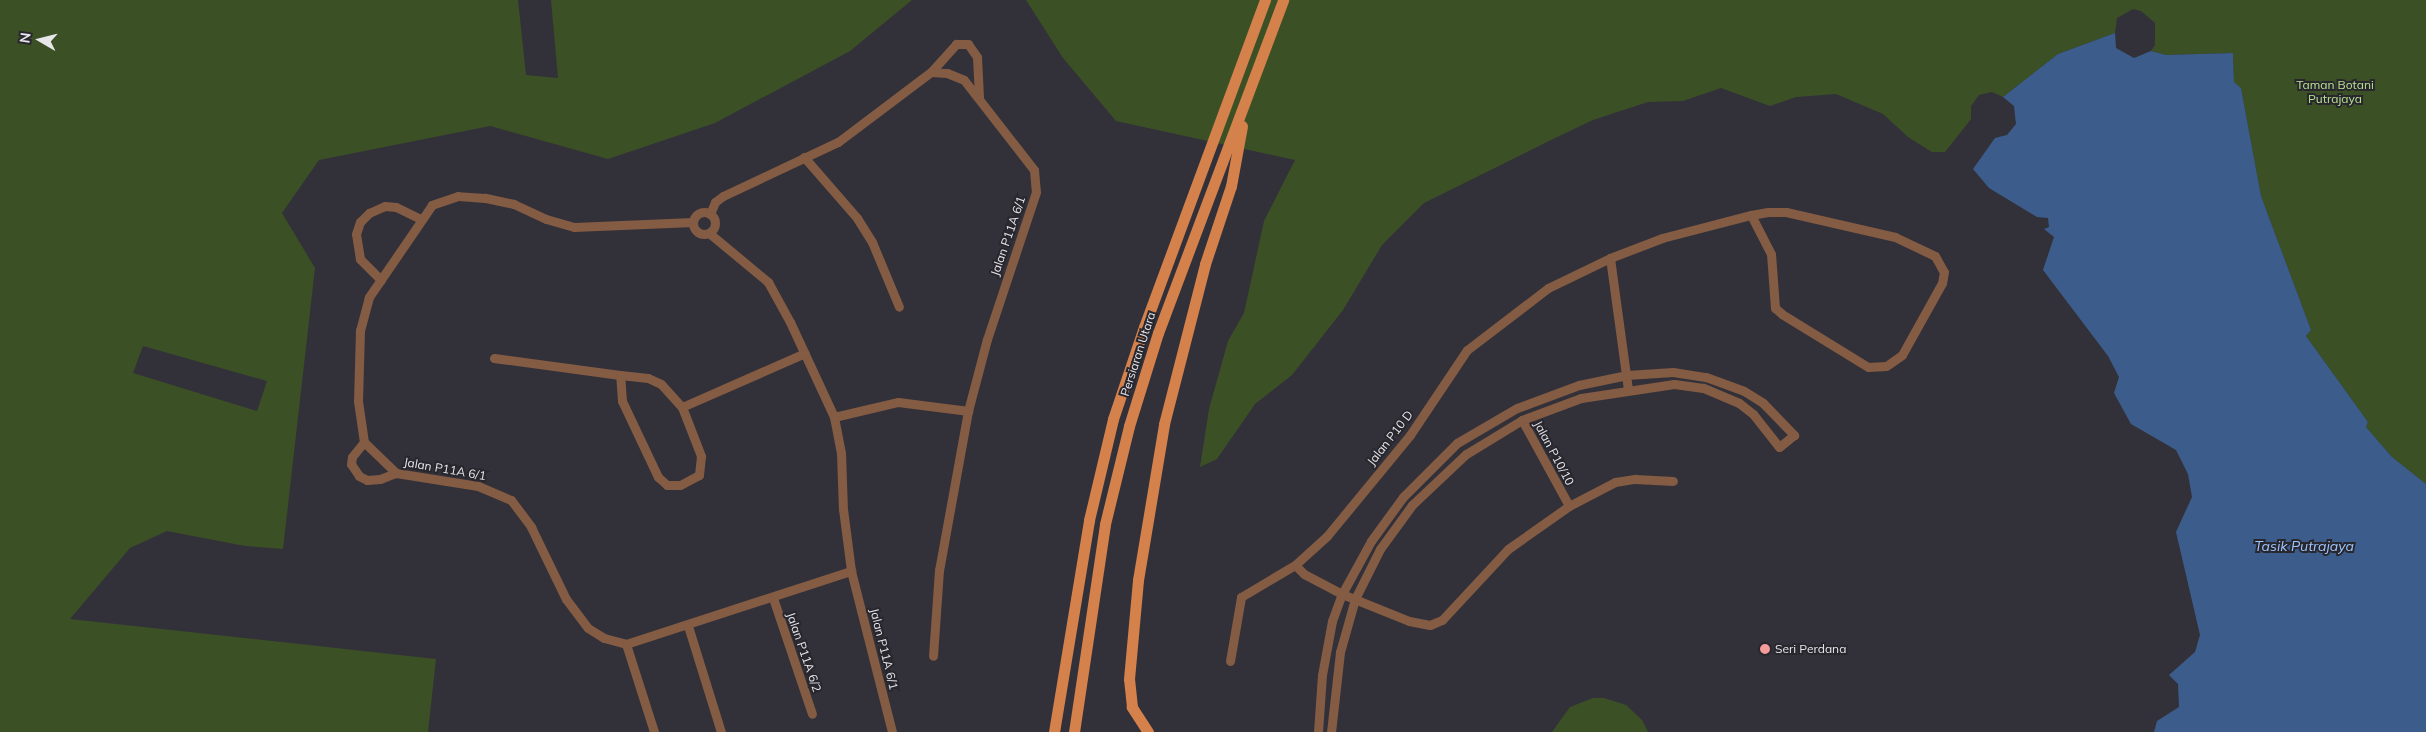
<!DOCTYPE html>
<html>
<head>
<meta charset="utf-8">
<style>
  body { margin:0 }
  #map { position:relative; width:2426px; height:732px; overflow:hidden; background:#323139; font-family:Mulish,sans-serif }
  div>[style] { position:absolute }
  .green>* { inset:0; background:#3c5026 }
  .water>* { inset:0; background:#3c5d8b }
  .minor>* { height:9px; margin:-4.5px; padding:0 4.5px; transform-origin:4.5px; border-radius:4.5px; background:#845b43 }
  .minor>.ring { margin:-4.5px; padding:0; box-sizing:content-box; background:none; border:9px solid #845b43; border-radius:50% }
  .major>* { height:11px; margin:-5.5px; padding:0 5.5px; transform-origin:5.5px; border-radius:5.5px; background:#d4814c }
  .dots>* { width:14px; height:14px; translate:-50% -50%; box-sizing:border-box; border:2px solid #28272e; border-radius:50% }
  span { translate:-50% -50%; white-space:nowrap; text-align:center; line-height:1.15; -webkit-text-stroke:4px #28272e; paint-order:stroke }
  .park-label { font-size:12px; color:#b9e290 }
  .street-label { font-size:12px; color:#e7e6eb }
  .poi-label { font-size:12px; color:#e7e6eb }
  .left { translate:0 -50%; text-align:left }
  .water-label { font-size:14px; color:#9dc6ff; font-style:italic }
  .north { position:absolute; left:15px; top:15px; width:50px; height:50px; -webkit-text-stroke:4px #28272e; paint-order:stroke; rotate:278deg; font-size:14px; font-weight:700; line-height:20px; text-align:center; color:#e7e6eb }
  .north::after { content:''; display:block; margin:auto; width:18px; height:22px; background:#e7e6eb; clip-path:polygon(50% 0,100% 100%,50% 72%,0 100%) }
</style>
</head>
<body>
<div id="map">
  <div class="green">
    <i style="clip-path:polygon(evenodd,0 0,518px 0,526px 75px,558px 78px,551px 0,912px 0,850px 51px,715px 123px,608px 159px,490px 126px,319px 160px,282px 213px,315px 268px,283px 549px,245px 546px,167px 531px,130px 548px,70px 619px,436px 659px,428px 732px,0 732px,0 0,143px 346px,267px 381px,257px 411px,133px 373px,143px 346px)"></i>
    <i style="clip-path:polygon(1026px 0,2426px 0,2426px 484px,2392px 457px,2366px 427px,2368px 422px,2306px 336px,2311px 330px,2261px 196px,2241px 88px,2234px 82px,2233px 53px,2166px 55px,2151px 51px,2155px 45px,2155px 23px,2141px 11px,2133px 9px,2117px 18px,2115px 33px,2058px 54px,2003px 97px,1992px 92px,1979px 95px,1971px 106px,1971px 119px,1945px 152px,1932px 152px,1908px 137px,1883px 114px,1836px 94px,1796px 97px,1770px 106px,1721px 88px,1683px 101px,1648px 102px,1593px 120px,1553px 139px,1424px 203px,1382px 245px,1343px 310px,1292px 375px,1255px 404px,1217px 459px,1200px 467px,1209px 409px,1228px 341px,1244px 313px,1264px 221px,1295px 160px,1116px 121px,1063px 58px)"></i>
    <i style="clip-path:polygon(1593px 698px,1604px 698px,1626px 705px,1642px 720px,1648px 732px,1552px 732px,1570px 707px)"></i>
  </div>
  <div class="water">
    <i style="clip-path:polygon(2115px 33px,2116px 48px,2134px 58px,2151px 51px,2166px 55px,2233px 53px,2234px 82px,2241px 88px,2261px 196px,2311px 330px,2306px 336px,2368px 422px,2366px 427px,2392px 457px,2426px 484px,2426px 732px,2154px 732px,2157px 721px,2179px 707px,2178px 684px,2169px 675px,2195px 652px,2200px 635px,2176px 532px,2192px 497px,2188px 474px,2176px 450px,2131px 424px,2114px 393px,2119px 377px,2108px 356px,2043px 270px,2054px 237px,2044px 229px,2049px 227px,2048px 218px,2037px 217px,1989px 188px,1973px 169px,1995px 138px,2007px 135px,2016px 124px,2014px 106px,2003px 97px,2058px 54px)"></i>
  </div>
  <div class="minor">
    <i style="left:931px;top:72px;width:38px;rotate:-48deg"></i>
    <i style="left:956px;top:44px;width:12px"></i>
    <i style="left:968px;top:44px;width:16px;rotate:55deg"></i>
    <i style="left:977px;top:57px;width:40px;rotate:87.1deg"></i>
    <i style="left:804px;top:157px;width:81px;rotate:49deg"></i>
    <i style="left:857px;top:218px;width:28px;rotate:58deg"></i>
    <i style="left:872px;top:242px;width:70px;rotate:67.4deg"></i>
    <i class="ring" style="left:693px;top:212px;width:13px;height:13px"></i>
    <i style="left:710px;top:214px;width:13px;rotate:-67deg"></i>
    <i style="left:715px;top:202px;width:10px;rotate:-37deg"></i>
    <i style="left:723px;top:196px;width:127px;rotate:-25.2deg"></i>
    <i style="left:838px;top:142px;width:116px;rotate:-37deg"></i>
    <i style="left:931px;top:72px;width:16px;rotate:4deg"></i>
    <i style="left:947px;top:73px;width:18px;rotate:22deg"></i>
    <i style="left:964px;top:80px;width:114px;rotate:52.1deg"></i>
    <i style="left:1034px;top:170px;width:22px;rotate:85deg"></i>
    <i style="left:1036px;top:192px;width:155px;rotate:108.4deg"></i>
    <i style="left:987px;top:339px;width:74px;rotate:104.8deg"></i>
    <i style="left:968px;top:411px;width:162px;rotate:100.3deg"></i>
    <i style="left:939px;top:570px;width:86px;rotate:94deg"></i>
    <i style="left:693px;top:222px;width:119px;rotate:177.6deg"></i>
    <i style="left:574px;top:227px;width:29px;rotate:-164deg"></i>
    <i style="left:546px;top:219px;width:35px;rotate:-155deg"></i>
    <i style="left:514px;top:204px;width:30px;rotate:-168deg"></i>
    <i style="left:485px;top:198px;width:27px;rotate:-176deg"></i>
    <i style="left:458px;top:196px;width:28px;rotate:161deg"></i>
    <i style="left:432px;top:205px;width:112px;rotate:124.4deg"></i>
    <i style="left:369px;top:297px;width:34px;rotate:105deg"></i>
    <i style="left:360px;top:330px;width:71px;rotate:91.6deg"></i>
    <i style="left:358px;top:401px;width:41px;rotate:81.7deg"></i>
    <i style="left:364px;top:442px;width:45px;rotate:44.1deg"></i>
    <i style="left:396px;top:473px;width:83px;rotate:9deg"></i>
    <i style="left:478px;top:486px;width:36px;rotate:23deg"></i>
    <i style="left:511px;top:500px;width:34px;rotate:53deg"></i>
    <i style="left:531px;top:527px;width:80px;rotate:64.1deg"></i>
    <i style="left:566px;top:599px;width:36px;rotate:53deg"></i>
    <i style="left:588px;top:628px;width:19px;rotate:32deg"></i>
    <i style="left:604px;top:638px;width:23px;rotate:15deg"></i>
    <i style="left:626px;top:644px;width:237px;rotate:-18deg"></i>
    <i style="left:709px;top:233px;width:77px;rotate:39.7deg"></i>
    <i style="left:768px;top:282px;width:46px;rotate:61.2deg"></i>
    <i style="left:790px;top:322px;width:105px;rotate:65.1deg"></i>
    <i style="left:834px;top:417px;width:37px;rotate:79deg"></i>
    <i style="left:841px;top:453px;width:56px;rotate:88deg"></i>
    <i style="left:843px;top:509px;width:63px;rotate:82.6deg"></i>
    <i style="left:851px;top:571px;width:166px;rotate:75.7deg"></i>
    <i style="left:1610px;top:258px;width:132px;rotate:82.2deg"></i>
    <i style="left:381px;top:280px;width:30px;rotate:-135deg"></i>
    <i style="left:360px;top:259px;width:25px;rotate:-99deg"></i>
    <i style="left:356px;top:234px;width:13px;rotate:-72deg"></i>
    <i style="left:360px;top:222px;width:13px;rotate:-45deg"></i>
    <i style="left:369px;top:213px;width:17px;rotate:-24deg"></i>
    <i style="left:385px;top:206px;width:11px;rotate:5deg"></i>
    <i style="left:396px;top:207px;width:28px;rotate:26deg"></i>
    <i style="left:494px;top:358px;width:127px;rotate:7.7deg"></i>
    <i style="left:620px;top:375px;width:28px;rotate:6deg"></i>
    <i style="left:648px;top:378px;width:14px;rotate:25deg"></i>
    <i style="left:661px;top:384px;width:31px;rotate:48deg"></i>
    <i style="left:682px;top:407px;width:53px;rotate:68.8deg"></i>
    <i style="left:701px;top:456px;width:19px;rotate:96deg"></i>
    <i style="left:699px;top:475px;width:21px;rotate:152deg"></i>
    <i style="left:680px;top:485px;width:13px;rotate:180deg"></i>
    <i style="left:667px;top:485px;width:12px;rotate:-138deg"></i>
    <i style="left:658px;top:477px;width:84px;rotate:-115.3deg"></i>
    <i style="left:622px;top:401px;width:26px;rotate:-94deg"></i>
    <i style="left:682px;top:407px;width:134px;rotate:-23.7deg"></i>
    <i style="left:834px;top:417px;width:66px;rotate:-13.2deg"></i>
    <i style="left:898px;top:402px;width:71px;rotate:7.3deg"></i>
    <i style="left:1522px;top:420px;width:98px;rotate:61.3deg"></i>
    <i style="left:364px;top:442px;width:19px;rotate:129deg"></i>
    <i style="left:352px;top:457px;width:7px;rotate:98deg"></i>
    <i style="left:351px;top:464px;width:14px;rotate:56deg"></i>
    <i style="left:359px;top:476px;width:9px;rotate:27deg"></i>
    <i style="left:367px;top:480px;width:13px;rotate:-4deg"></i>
    <i style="left:380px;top:479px;width:17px;rotate:-21deg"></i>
    <i style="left:1295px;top:565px;width:13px;rotate:45deg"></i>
    <i style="left:1304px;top:574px;width:43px;rotate:27.8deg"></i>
    <i style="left:1342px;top:594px;width:72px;rotate:21.9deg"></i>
    <i style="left:1409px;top:621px;width:21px;rotate:11deg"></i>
    <i style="left:1430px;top:625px;width:13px;rotate:-23deg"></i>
    <i style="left:1442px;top:620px;width:97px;rotate:-47.1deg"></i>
    <i style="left:1508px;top:549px;width:75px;rotate:-35.2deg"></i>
    <i style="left:1569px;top:506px;width:52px;rotate:-27.6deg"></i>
    <i style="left:1615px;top:482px;width:20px;rotate:-9deg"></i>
    <i style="left:1635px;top:479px;width:38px;rotate:3deg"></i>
    <i style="left:773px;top:598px;width:122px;rotate:71.4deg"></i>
    <i style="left:688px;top:626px;width:111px;rotate:72.7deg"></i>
    <i style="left:626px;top:644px;width:92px;rotate:72.3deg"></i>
    <i style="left:1230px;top:661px;width:65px;rotate:-80.2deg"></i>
    <i style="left:1241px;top:597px;width:63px;rotate:-30.7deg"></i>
    <i style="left:1295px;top:565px;width:43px;rotate:-42.2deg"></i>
    <i style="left:1327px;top:536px;width:131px;rotate:-50.6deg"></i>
    <i style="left:1410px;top:435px;width:102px;rotate:-56.2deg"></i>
    <i style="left:1467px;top:350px;width:102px;rotate:-37.4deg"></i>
    <i style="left:1548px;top:288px;width:69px;rotate:-25.8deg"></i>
    <i style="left:1610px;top:258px;width:56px;rotate:-21deg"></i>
    <i style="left:1662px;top:238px;width:92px;rotate:-14.5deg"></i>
    <i style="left:1751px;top:215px;width:17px;rotate:-10deg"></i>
    <i style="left:1768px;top:212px;width:18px"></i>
    <i style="left:1786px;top:212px;width:112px;rotate:12.9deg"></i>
    <i style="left:1895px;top:237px;width:44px;rotate:25.4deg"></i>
    <i style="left:1935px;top:256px;width:18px;rotate:61deg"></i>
    <i style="left:1944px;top:272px;width:11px;rotate:100deg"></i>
    <i style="left:1942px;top:283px;width:82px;rotate:119.1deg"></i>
    <i style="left:1902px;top:355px;width:19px;rotate:145deg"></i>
    <i style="left:1886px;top:366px;width:18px;rotate:177deg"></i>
    <i style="left:1868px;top:367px;width:101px;rotate:-148.4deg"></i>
    <i style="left:1782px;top:314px;width:9px;rotate:-139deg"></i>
    <i style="left:1775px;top:308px;width:54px;rotate:-94.2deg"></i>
    <i style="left:1771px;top:254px;width:44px;rotate:-117.1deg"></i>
    <i style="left:1318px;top:732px;width:57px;rotate:-86deg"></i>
    <i style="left:1322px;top:675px;width:55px;rotate:-79.5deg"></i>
    <i style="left:1332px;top:621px;width:29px;rotate:-70deg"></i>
    <i style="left:1342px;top:594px;width:60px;rotate:-61.3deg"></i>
    <i style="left:1371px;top:541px;width:54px;rotate:-54deg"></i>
    <i style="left:1403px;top:497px;width:76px;rotate:-45deg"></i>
    <i style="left:1457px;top:443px;width:69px;rotate:-30.3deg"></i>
    <i style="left:1517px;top:408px;width:66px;rotate:-20.4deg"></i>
    <i style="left:1579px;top:385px;width:49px;rotate:-11.8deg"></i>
    <i style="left:1627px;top:375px;width:46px;rotate:-3.7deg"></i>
    <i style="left:1673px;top:372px;width:33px;rotate:9deg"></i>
    <i style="left:1706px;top:377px;width:40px;rotate:20.2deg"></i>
    <i style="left:1744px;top:391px;width:22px;rotate:32deg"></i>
    <i style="left:1763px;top:403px;width:45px;rotate:45.9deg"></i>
    <i style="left:1794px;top:435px;width:19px;rotate:141deg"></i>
    <i style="left:1779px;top:447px;width:42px;rotate:-128.2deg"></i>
    <i style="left:1753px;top:414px;width:18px;rotate:-142deg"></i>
    <i style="left:1739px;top:403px;width:39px;rotate:-157deg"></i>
    <i style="left:1703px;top:388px;width:29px;rotate:-172deg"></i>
    <i style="left:1674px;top:384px;width:94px;rotate:171.4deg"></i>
    <i style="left:1581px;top:398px;width:63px;rotate:159.6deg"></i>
    <i style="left:1522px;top:420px;width:66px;rotate:148.7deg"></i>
    <i style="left:1466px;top:454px;width:74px;rotate:136.6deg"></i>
    <i style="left:1412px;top:505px;width:54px;rotate:126deg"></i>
    <i style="left:1380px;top:549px;width:56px;rotate:116.6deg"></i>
    <i style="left:1355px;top:599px;width:55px;rotate:105.8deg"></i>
    <i style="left:1340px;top:652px;width:81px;rotate:96.4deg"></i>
  </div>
  <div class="major">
    <i style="left:1054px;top:732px;width:215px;rotate:-80.6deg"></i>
    <i style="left:1089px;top:520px;width:104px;rotate:-76.6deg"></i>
    <i style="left:1113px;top:419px;width:97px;rotate:-71.4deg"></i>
    <i style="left:1144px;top:327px;width:349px;rotate:-69.7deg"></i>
    <i style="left:1074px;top:732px;width:210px;rotate:-81.5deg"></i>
    <i style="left:1105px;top:524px;width:101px;rotate:-76.2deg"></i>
    <i style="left:1129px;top:426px;width:97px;rotate:-72.7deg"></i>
    <i style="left:1158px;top:333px;width:356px;rotate:-69.4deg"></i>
    <i style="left:1148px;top:732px;width:30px;rotate:-123deg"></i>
    <i style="left:1132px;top:707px;width:28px;rotate:-96deg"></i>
    <i style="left:1129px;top:679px;width:99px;rotate:-84.8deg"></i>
    <i style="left:1138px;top:580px;width:158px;rotate:-80.5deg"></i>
    <i style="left:1164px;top:424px;width:165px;rotate:-75.6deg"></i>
    <i style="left:1205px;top:264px;width:82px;rotate:-71.6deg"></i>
    <i style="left:1231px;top:186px;width:61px;rotate:-79.6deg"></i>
  </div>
  <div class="dots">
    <i style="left:1765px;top:649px;background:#f59b99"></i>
  </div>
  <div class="park-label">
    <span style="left:2335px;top:92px">Taman Botani<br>Putrajaya</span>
  </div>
  <div class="street-label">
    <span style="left:1008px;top:236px;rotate:-71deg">Jalan P11A 6/1</span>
    <span style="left:1138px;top:354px;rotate:-72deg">Persiaran Utara</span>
    <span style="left:1390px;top:438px;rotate:-52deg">Jalan P10 D</span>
    <span style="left:1554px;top:453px;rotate:62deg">Jalan P10/10</span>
    <span style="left:445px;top:469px;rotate:10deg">Jalan P11A 6/1</span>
    <span style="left:884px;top:649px;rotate:76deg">Jalan P11A 6/1</span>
    <span style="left:804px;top:652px;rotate:71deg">Jalan P11A 6/2</span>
  </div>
  <div class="poi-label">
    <span class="left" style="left:1775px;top:649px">Seri Perdana</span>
  </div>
  <div class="water-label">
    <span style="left:2304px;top:546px">Tasik Putrajaya</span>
  </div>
  <div class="north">N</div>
</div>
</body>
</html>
